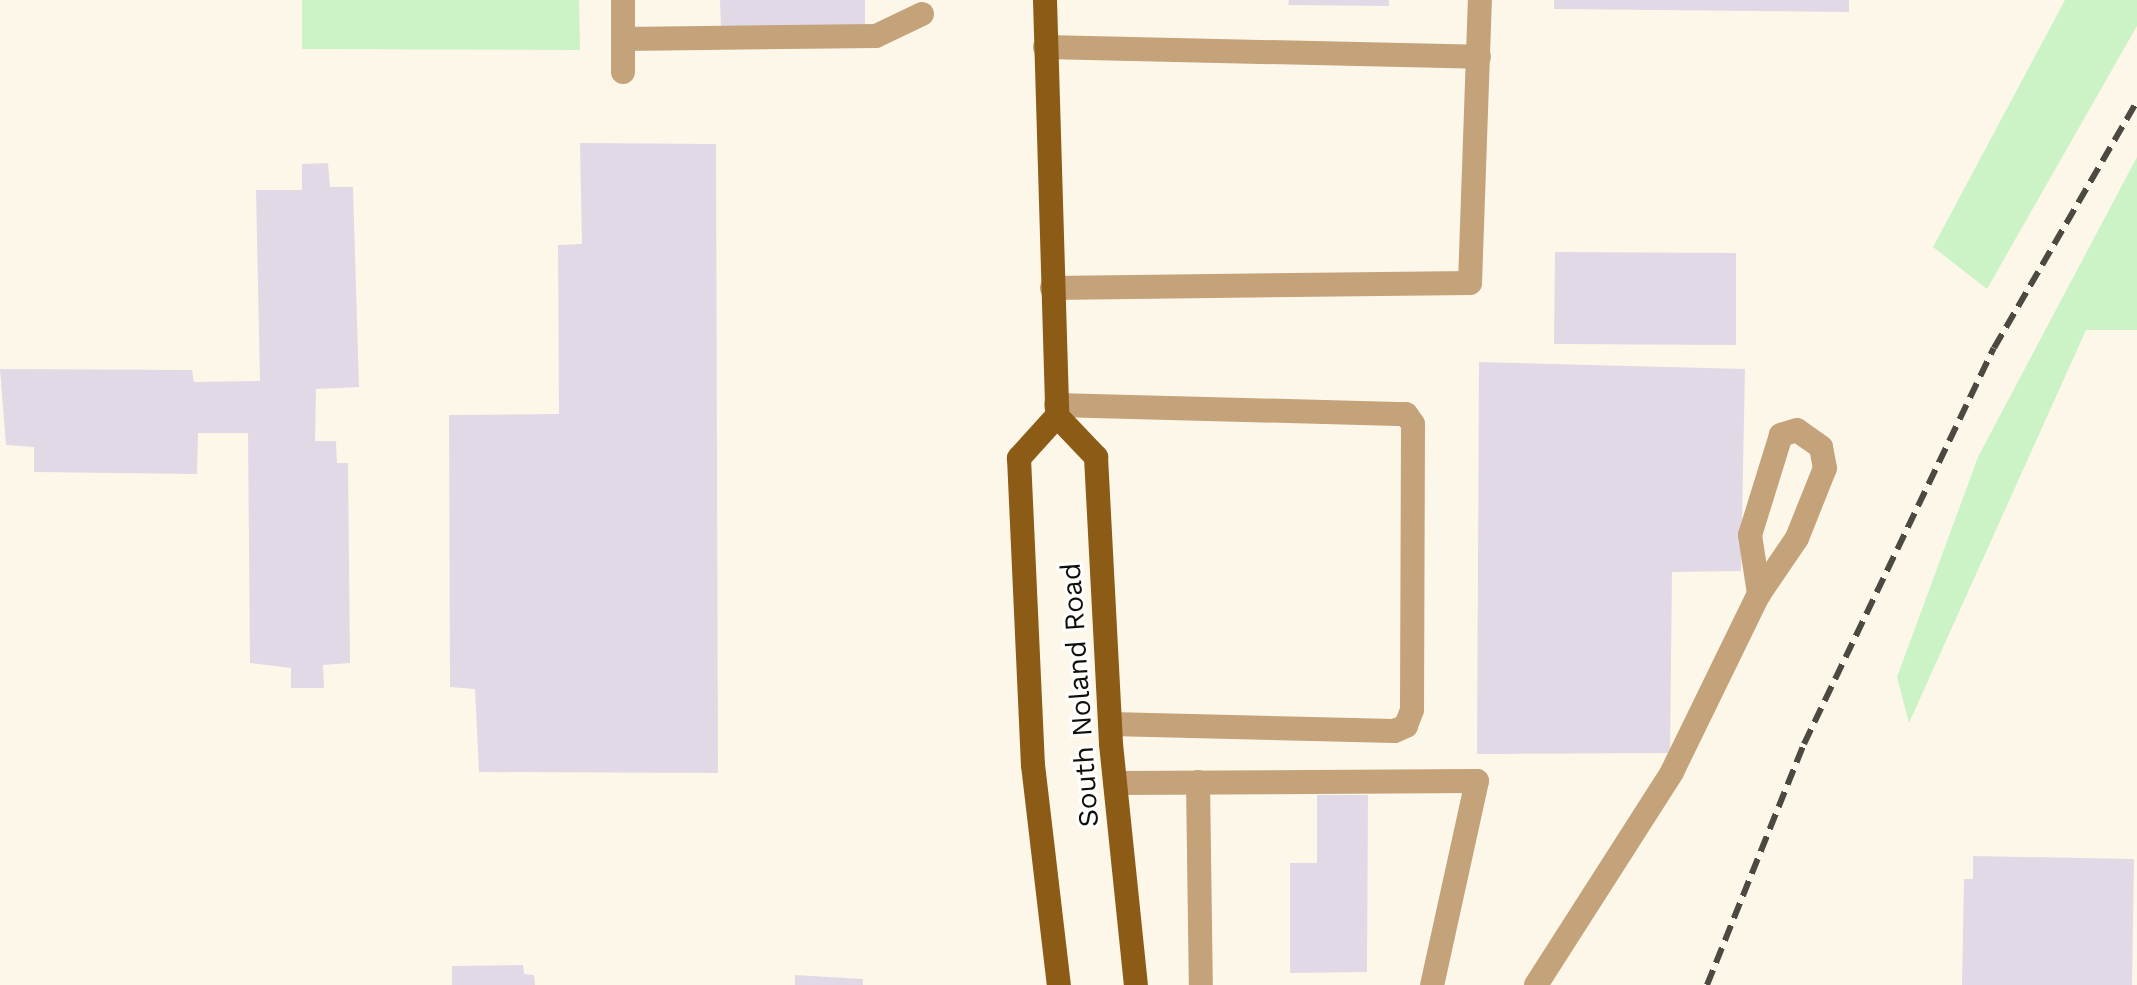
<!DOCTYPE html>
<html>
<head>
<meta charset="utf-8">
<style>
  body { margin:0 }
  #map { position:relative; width:2137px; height:985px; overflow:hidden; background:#fdf7ea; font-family:"Work Sans",sans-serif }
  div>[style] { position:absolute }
  .green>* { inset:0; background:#ccf3c6 }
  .building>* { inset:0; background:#e2d9e6 }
  .minor>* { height:24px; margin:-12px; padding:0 12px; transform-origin:12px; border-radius:12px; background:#c4a27a }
  .major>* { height:24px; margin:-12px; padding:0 12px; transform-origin:12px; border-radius:12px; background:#8c5c16 }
  .rail>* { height:6px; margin-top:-3px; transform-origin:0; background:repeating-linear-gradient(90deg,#4c4942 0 16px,transparent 0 24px) }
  span { translate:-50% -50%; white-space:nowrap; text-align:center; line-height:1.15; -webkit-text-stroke:6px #fff; paint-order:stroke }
  .street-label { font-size:28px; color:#110f0a }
</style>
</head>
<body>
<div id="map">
  <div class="green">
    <i style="clip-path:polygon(302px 0,579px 0,580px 50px,302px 49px)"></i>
    <i style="clip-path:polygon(2065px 0,2137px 0,2137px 26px,1987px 289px,1933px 247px)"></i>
    <i style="clip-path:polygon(2137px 157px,2137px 330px,2086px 330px,1909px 723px,1897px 677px,1978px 457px)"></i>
  </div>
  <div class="building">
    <i style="clip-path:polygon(720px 0,865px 0,865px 25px,721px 28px)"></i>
    <i style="clip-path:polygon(1289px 0,1389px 0,1389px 6px,1288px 5px)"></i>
    <i style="clip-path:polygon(1554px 0,1849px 0,1849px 12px,1554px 9px)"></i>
    <i style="clip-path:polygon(580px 143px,716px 144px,718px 773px,479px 772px,475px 689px,450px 687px,449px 415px,559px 414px,558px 245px,582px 244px)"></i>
    <i style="clip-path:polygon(328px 163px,330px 187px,353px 187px,359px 387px,316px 389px,315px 441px,336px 441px,337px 463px,348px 463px,350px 663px,323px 665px,324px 688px,291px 688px,291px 668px,250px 663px,248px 433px,198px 433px,197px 474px,34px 472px,34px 447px,6px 445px,0 369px,192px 370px,194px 382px,260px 381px,256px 190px,302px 190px,302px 164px)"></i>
    <i style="clip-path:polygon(1555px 252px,1736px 253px,1736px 345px,1554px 344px)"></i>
    <i style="clip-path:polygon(1479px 362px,1745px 369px,1741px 571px,1672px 572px,1670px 753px,1477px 754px)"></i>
    <i style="clip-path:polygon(1317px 795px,1368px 795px,1367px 972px,1290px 973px,1290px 863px,1317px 863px)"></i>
    <i style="clip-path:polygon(1973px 856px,2134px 859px,2132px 985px,1962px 985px,1964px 879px,1973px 879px)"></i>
    <i style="clip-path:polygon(523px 965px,524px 974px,534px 975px,535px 985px,452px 985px,452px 966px)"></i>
    <i style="clip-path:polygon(795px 975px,863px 979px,863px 985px,795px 985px)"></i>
  </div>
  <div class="minor">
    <i style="left:623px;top:0;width:72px;rotate:90deg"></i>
    <i style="left:623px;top:39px;width:253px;rotate:-0.7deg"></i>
    <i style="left:876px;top:36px;width:51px;rotate:-25.6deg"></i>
    <i style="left:1045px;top:47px;width:434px;rotate:1.3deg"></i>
    <i style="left:1052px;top:288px;width:418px;rotate:-0.7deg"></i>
    <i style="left:1470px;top:283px;width:283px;rotate:-88deg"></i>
    <i style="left:1056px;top:405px;width:350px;rotate:1.5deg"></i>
    <i style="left:1406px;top:414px;width:12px;rotate:55deg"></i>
    <i style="left:1413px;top:424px;width:286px;rotate:90.2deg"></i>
    <i style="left:1412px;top:710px;width:17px;rotate:111deg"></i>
    <i style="left:1406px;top:726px;width:13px;rotate:157deg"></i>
    <i style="left:1394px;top:731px;width:284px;rotate:-178.6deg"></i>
    <i style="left:1198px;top:782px;width:203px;rotate:89.2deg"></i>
    <i style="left:1115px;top:783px;width:362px;rotate:-0.3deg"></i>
    <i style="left:1477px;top:781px;width:209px;rotate:102.4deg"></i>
    <i style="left:1536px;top:985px;width:253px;rotate:-57.4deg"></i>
    <i style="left:1672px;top:772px;width:198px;rotate:-64deg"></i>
    <i style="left:1759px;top:594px;width:68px;rotate:-55.8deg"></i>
    <i style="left:1797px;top:538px;width:75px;rotate:-68.2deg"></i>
    <i style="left:1825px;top:468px;width:21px;rotate:-101deg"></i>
    <i style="left:1821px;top:447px;width:29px;rotate:-145deg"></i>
    <i style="left:1797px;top:430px;width:17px;rotate:163deg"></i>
    <i style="left:1781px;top:435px;width:105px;rotate:107.2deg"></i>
    <i style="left:1750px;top:535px;width:60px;rotate:81.3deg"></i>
  </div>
  <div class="major">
    <i style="left:1045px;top:0;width:416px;rotate:88.3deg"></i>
    <i style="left:1057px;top:416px;width:57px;rotate:46.4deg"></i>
    <i style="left:1096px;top:457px;width:287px;rotate:87deg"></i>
    <i style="left:1111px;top:744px;width:242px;rotate:84.1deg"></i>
    <i style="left:1057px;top:416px;width:57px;rotate:132.1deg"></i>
    <i style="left:1019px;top:458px;width:307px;rotate:87.4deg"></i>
    <i style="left:1033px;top:765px;width:222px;rotate:83.3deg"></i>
  </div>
  <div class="rail">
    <i style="left:1707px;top:985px;width:260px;rotate:-68.1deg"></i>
    <i style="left:1804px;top:744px;width:439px;rotate:-64.4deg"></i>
    <i style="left:1994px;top:348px;width:285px;rotate:-59.9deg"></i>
  </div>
  <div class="street-label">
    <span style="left:1080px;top:695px;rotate:-94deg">South Noland Road</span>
  </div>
</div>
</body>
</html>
